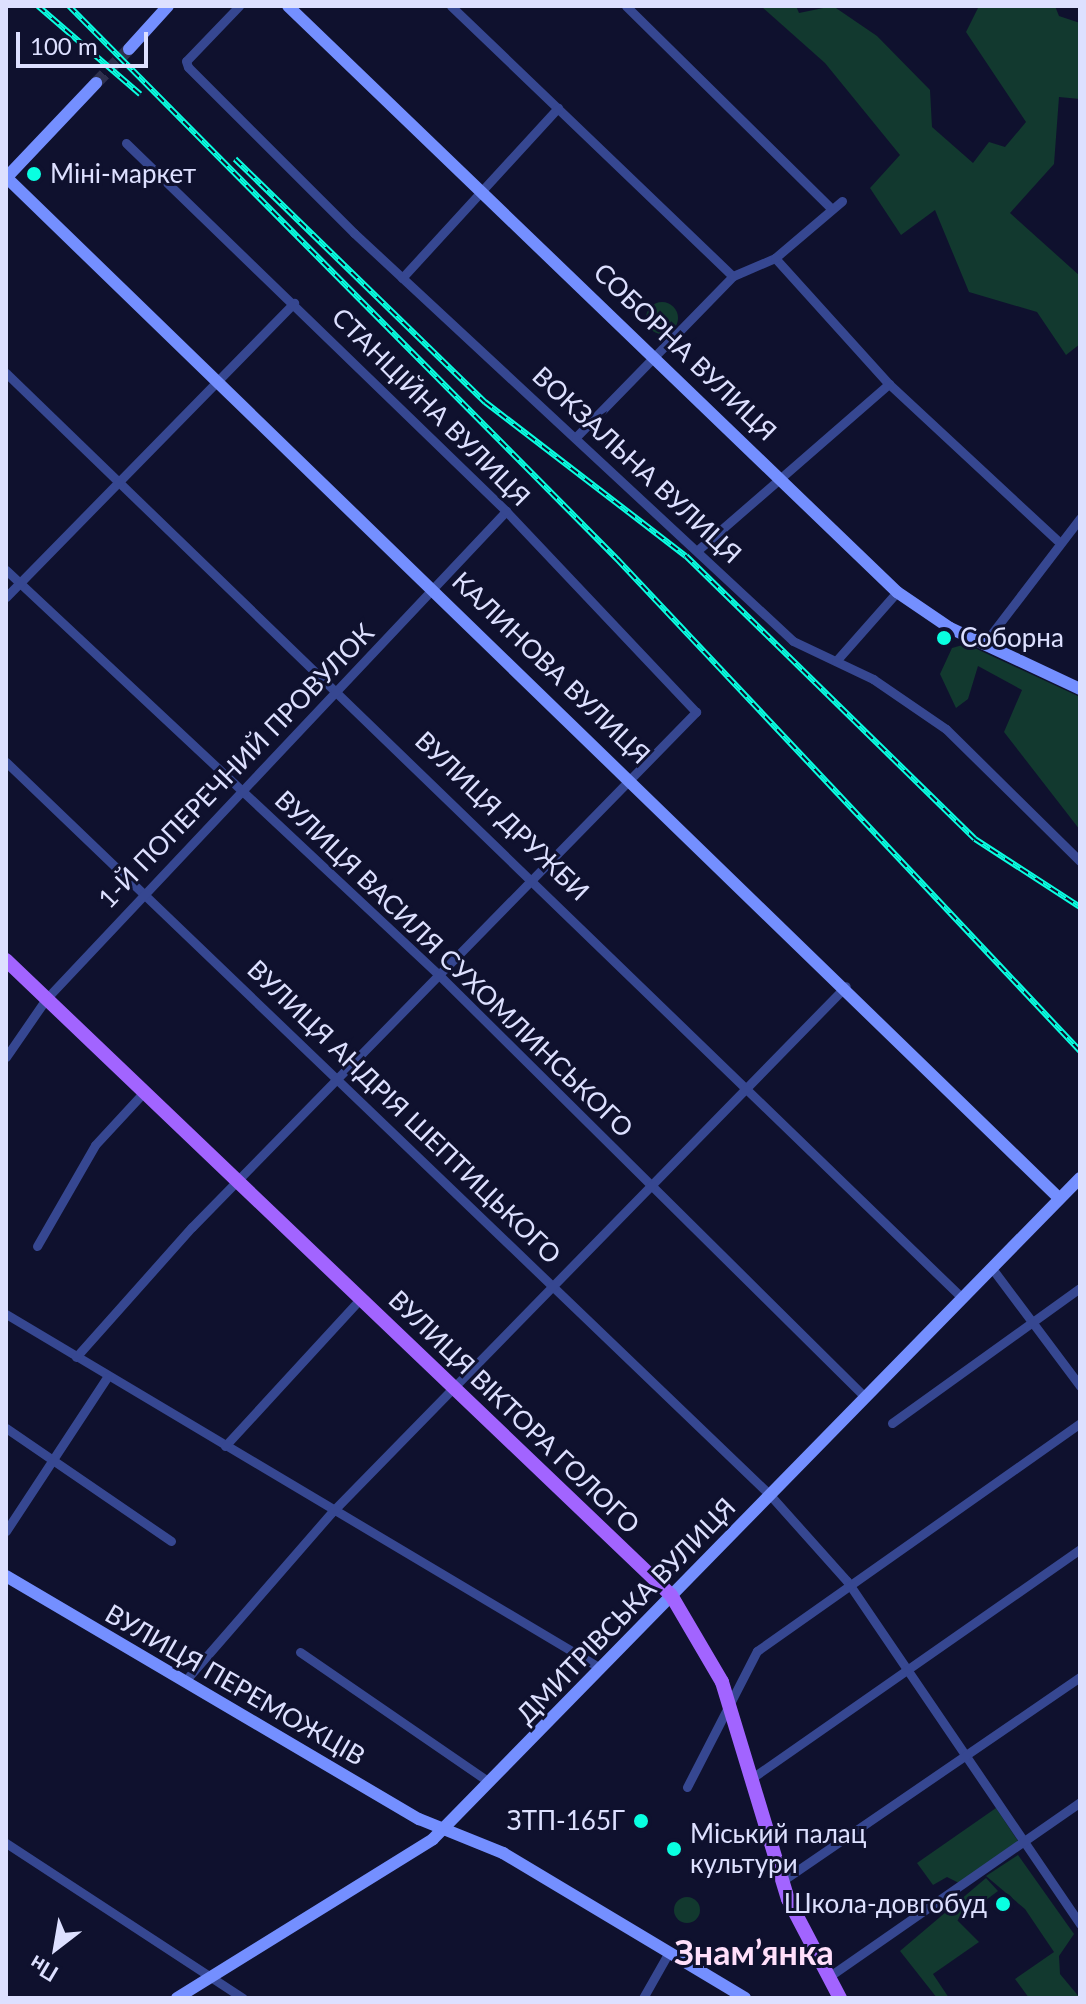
<!DOCTYPE html>
<html>
<head>
<meta charset="utf-8">
<style>
  body { margin:0 }
  #map { position:relative; width:1086px; height:2004px; overflow:hidden; background:#0f112e; font-family:Lato,sans-serif }
  div>[style] { position:absolute }
  .green>* { inset:0; background:#12392f }
  .round { border-radius:50% }
  .secondary-tunnel>* { height:12px; margin-top:-6px; transform-origin:0; background:repeating-linear-gradient(90deg,#2e304d 0 12px,transparent 0 18px) }
  .street>* { height:9px; margin:-4.5px; padding:0 4.5px; transform-origin:4.5px; border-radius:4.5px; background:#364791 }
  .secondary>* { height:12px; margin:-6px; padding:0 6px; transform-origin:6px; border-radius:6px; background:#748fff }
  .primary>* { height:14px; margin:-7px; padding:0 7px; transform-origin:7px; border-radius:7px; background:#a264ff }
  .rail>* { height:6px; margin-top:-3px; transform-origin:0; background:repeating-linear-gradient(90deg,#0f112e 0 9px,#09ffe1 0 18px); box-sizing:border-box; border-block:2px solid #09ffe1 }
  .dots>* { width:22px; height:22px; translate:-50% -50%; box-sizing:border-box; border:4px solid #0f112e; border-radius:50% }
  span { translate:-50% -50%; white-space:nowrap; text-align:center; line-height:1.15; -webkit-text-stroke:6px #0f112e; paint-order:stroke }
  .poi-label { font-size:26px; color:#dde0ff }
  .left { translate:0 -50%; text-align:left }
  .right { translate:-100% -50%; text-align:right }
  .street-label { font-size:26px; color:#dde0ff }
  .district-label { font-size:34px; color:#ffdffa; font-weight:700 }
  .frame { position:absolute; inset:0; border:8px solid #dde0ff; pointer-events:none }
  .north { position:absolute; left:16px; top:1908px; width:80px; height:80px; -webkit-text-stroke:6px #0f112e; paint-order:stroke; rotate:211deg; font-size:22px; font-weight:700; line-height:32px; text-align:center; color:#dde0ff }
  .north::after { content:''; display:block; margin:auto; width:28px; height:36px; background:#dde0ff; clip-path:polygon(50% 0,100% 100%,50% 72%,0 100%) }
  .scale { position:absolute; left:16px; top:32px; width:132px; height:36px; box-sizing:border-box; border:4px solid #dde0ff; border-top:0; padding-left:10px; font-size:24px; line-height:28px; white-space:nowrap; color:#dde0ff; -webkit-text-stroke:6px #0f112e; paint-order:stroke }
</style>
</head>
<body>
<div id="map">
  <div class="green">
    <i style="clip-path:polygon(761px 6px,796px 6px,799px 13px,833px 6px,877px 36px,930px 90px,932px 127px,973px 163px,989px 142px,1005px 147px,1026px 122px,966px 32px,979px 6px,1055px 6px,1059px 16px,1080px 23px,1080px 99px,1059px 97px,1054px 164px,1010px 213px,1080px 276px,1080px 344px,1066px 355px,1037px 312px,969px 292px,935px 210px,901px 235px,870px 188px,900px 155px,825px 63px)"></i>
    <i class="round" style="left:646px;top:302px;width:32px;height:32px"></i>
    <i style="clip-path:polygon(966px 644px,1080px 697px,1080px 830px,1004px 732px,1022px 690px,978px 666px,968px 699px,956px 708px,940px 674px,952px 648px)"></i>
    <i style="clip-path:polygon(996px 1808px,1018px 1841px,959px 1883px,947px 1877px,933px 1885px,917px 1863px)"></i>
    <i style="clip-path:polygon(1018px 1855px,1074px 1934px,1059px 1956px,1060px 1974px,1080px 1998px,1029px 1998px,1015px 1979px,1054px 1952px,1025px 1909px,986px 1876px)"></i>
    <i style="clip-path:polygon(986px 1878px,998px 1891px,958px 1921px,979px 1942px,933px 1974px,949px 1998px,937px 1998px,900px 1951px)"></i>
    <i class="round" style="left:674px;top:1897px;width:26px;height:26px"></i>
  </div>
  <div class="secondary-tunnel">
    <i style="left:96px;top:83px;width:47px;rotate:-45.9deg"></i>
  </div>
  <div class="street">
    <i style="left:239px;top:6px;width:76px;rotate:133.9deg"></i>
    <i style="left:186px;top:61px;width:6px;rotate:72deg"></i>
    <i style="left:188px;top:67px;width:235px;rotate:45deg"></i>
    <i style="left:354px;top:233px;width:599px;rotate:42.9deg"></i>
    <i style="left:793px;top:641px;width:89px;rotate:25.4deg"></i>
    <i style="left:873px;top:679px;width:88px;rotate:34.4deg"></i>
    <i style="left:946px;top:729px;width:188px;rotate:44.6deg"></i>
    <i style="left:451px;top:6px;width:390px;rotate:43.8deg"></i>
    <i style="left:626px;top:6px;width:289px;rotate:44.6deg"></i>
    <i style="left:775px;top:258px;width:170px;rotate:47.9deg"></i>
    <i style="left:889px;top:384px;width:229px;rotate:42.9deg"></i>
    <i style="left:402px;top:278px;width:231px;rotate:-47.5deg"></i>
    <i style="left:6px;top:373px;width:1329px;rotate:44.05deg"></i>
    <i style="left:576px;top:437px;width:225px;rotate:-45.7deg"></i>
    <i style="left:733px;top:276px;width:46px;rotate:-23.2deg"></i>
    <i style="left:775px;top:258px;width:88px;rotate:-40.4deg"></i>
    <i style="left:699px;top:549px;width:252px;rotate:-41deg"></i>
    <i style="left:6px;top:570px;width:594px;rotate:43.09deg"></i>
    <i style="left:440px;top:976px;width:598px;rotate:44.73deg"></i>
    <i style="left:6px;top:597px;width:412px;rotate:-45.6deg"></i>
    <i style="left:983px;top:645px;width:160px;rotate:-52.6deg"></i>
    <i style="left:836px;top:661px;width:92px;rotate:-48.5deg"></i>
    <i style="left:6px;top:762px;width:1059px;rotate:43.81deg"></i>
    <i style="left:770px;top:1495px;width:115px;rotate:48.2deg"></i>
    <i style="left:847px;top:1581px;width:415px;rotate:55.8deg"></i>
    <i style="left:6px;top:1057px;width:70px;rotate:-55.4deg"></i>
    <i style="left:46px;top:999px;width:671px;rotate:-46.69deg"></i>
    <i style="left:37px;top:1246px;width:116px;rotate:-60.1deg"></i>
    <i style="left:95px;top:1145px;width:72px;rotate:-47.2deg"></i>
    <i style="left:991px;top:1267px;width:149px;rotate:53.2deg"></i>
    <i style="left:6px;top:1314px;width:691px;rotate:30.79deg"></i>
    <i style="left:76px;top:1357px;width:174px;rotate:-48.3deg"></i>
    <i style="left:192px;top:1227px;width:721px;rotate:-45.62deg"></i>
    <i style="left:696px;top:712px;width:277px;rotate:-133.4deg"></i>
    <i style="left:506px;top:511px;width:529px;rotate:-135.92deg"></i>
    <i style="left:892px;top:1423px;width:231px;rotate:-35.7deg"></i>
    <i style="left:6px;top:1428px;width:200px;rotate:34.4deg"></i>
    <i style="left:225px;top:1446px;width:200px;rotate:-47.4deg"></i>
    <i style="left:6px;top:1531px;width:184px;rotate:-56.7deg"></i>
    <i style="left:300px;top:1652px;width:229px;rotate:34.5deg"></i>
    <i style="left:185px;top:1681px;width:224px;rotate:-49deg"></i>
    <i style="left:332px;top:1512px;width:735px;rotate:-45.66deg"></i>
    <i style="left:752px;top:1778px;width:400px;rotate:-34.9deg"></i>
    <i style="left:687px;top:1787px;width:153px;rotate:-62.8deg"></i>
    <i style="left:757px;top:1651px;width:395px;rotate:-35.2deg"></i>
    <i style="left:6px;top:1843px;width:283px;rotate:33.2deg"></i>
    <i style="left:782px;top:1881px;width:361px;rotate:-34.4deg"></i>
    <i style="left:827px;top:1978px;width:308px;rotate:-34.8deg"></i>
    <i style="left:643px;top:1998px;width:53px;rotate:-60.5deg"></i>
  </div>
  <div class="secondary">
    <i style="left:288px;top:6px;width:845px;rotate:43.9deg"></i>
    <i style="left:897px;top:592px;width:64px;rotate:34.2deg"></i>
    <i style="left:950px;top:628px;width:144px;rotate:25.1deg"></i>
    <i style="left:129px;top:49px;width:58px;rotate:-47.8deg"></i>
    <i style="left:6px;top:177px;width:1467px;rotate:44.12deg"></i>
    <i style="left:6px;top:178px;width:131px;rotate:-46.5deg"></i>
    <i style="left:6px;top:1576px;width:479px;rotate:30.5deg"></i>
    <i style="left:419px;top:1819px;width:91px;rotate:22deg"></i>
    <i style="left:503px;top:1853px;width:282px;rotate:30.9deg"></i>
    <i style="left:177px;top:1998px;width:301px;rotate:-31.8deg"></i>
    <i style="left:433px;top:1839px;width:925px;rotate:-45.61deg"></i>
  </div>
  <div class="primary">
    <i style="left:6px;top:960px;width:919px;rotate:43.68deg"></i>
    <i style="left:671px;top:1595px;width:101px;rotate:59.6deg"></i>
    <i style="left:722px;top:1682px;width:227px;rotate:73.1deg"></i>
    <i style="left:788px;top:1899px;width:112px;rotate:62.3deg"></i>
  </div>
  <div class="rail">
    <i style="left:38px;top:6px;width:135px;rotate:40.8deg"></i>
    <i style="left:69px;top:6px;width:779px;rotate:45.26deg"></i>
    <i style="left:617px;top:559px;width:676px;rotate:46.74deg"></i>
    <i style="left:235px;top:159px;width:349px;rotate:44.2deg"></i>
    <i style="left:485px;top:402px;width:253px;rotate:37.5deg"></i>
    <i style="left:686px;top:556px;width:404px;rotate:44.4deg"></i>
    <i style="left:975px;top:839px;width:125px;rotate:32.9deg"></i>
  </div>
  <div class="dots">
    <i style="left:34px;top:174px;background:#09ffe1"></i>
    <i style="left:944px;top:638px;background:#09ffe1"></i>
    <i style="left:641px;top:1821px;background:#09ffe1"></i>
    <i style="left:674px;top:1849px;background:#09ffe1"></i>
    <i style="left:1003px;top:1904px;background:#09ffe1"></i>
  </div>
  <div class="poi-label">
    <span class="left" style="left:50px;top:174px">Міні-маркет</span>
    <span class="left" style="left:960px;top:638px">Соборна</span>
    <span class="right" style="left:625px;top:1821px">ЗТП-165Г</span>
    <span class="left" style="left:690px;top:1849px">Міський палац<br>культури</span>
    <span class="right" style="left:987px;top:1904px">Школа-довгобуд</span>
  </div>
  <div class="street-label">
    <span style="left:685px;top:352px;rotate:44deg">СОБОРНА ВУЛИЦЯ</span>
    <span style="left:431px;top:407px;rotate:45deg">СТАНЦІЙНА ВУЛИЦЯ</span>
    <span style="left:637px;top:465px;rotate:43deg">ВОКЗАЛЬНА ВУЛИЦЯ</span>
    <span style="left:551px;top:668px;rotate:44deg">КАЛИНОВА ВУЛИЦЯ</span>
    <span style="left:236px;top:766px;rotate:-46deg">1-Й ПОПЕРЕЧНИЙ ПРОВУЛОК</span>
    <span style="left:502px;top:816px;rotate:44deg">ВУЛИЦЯ ДРУЖБИ</span>
    <span style="left:454px;top:964px;rotate:44deg">ВУЛИЦЯ ВАСИЛЯ СУХОМЛИНСЬКОГО</span>
    <span style="left:404px;top:1112px;rotate:44deg">ВУЛИЦЯ АНДРІЯ ШЕПТИЦЬКОГО</span>
    <span style="left:514px;top:1412px;rotate:44deg">ВУЛИЦЯ ВІКТОРА ГОЛОГО</span>
    <span style="left:626px;top:1611px;rotate:-46deg">ДМИТРІВСЬКА ВУЛИЦЯ</span>
    <span style="left:235px;top:1685px;rotate:30deg">ВУЛИЦЯ ПЕРЕМОЖЦІВ</span>
  </div>
  <div class="district-label">
    <span style="left:754px;top:1952px">Знам’янка</span>
  </div>
  <div class="frame"></div>
  <div class="north">Пн</div>
  <div class="scale">100 m</div>
</div>
</body>
</html>
